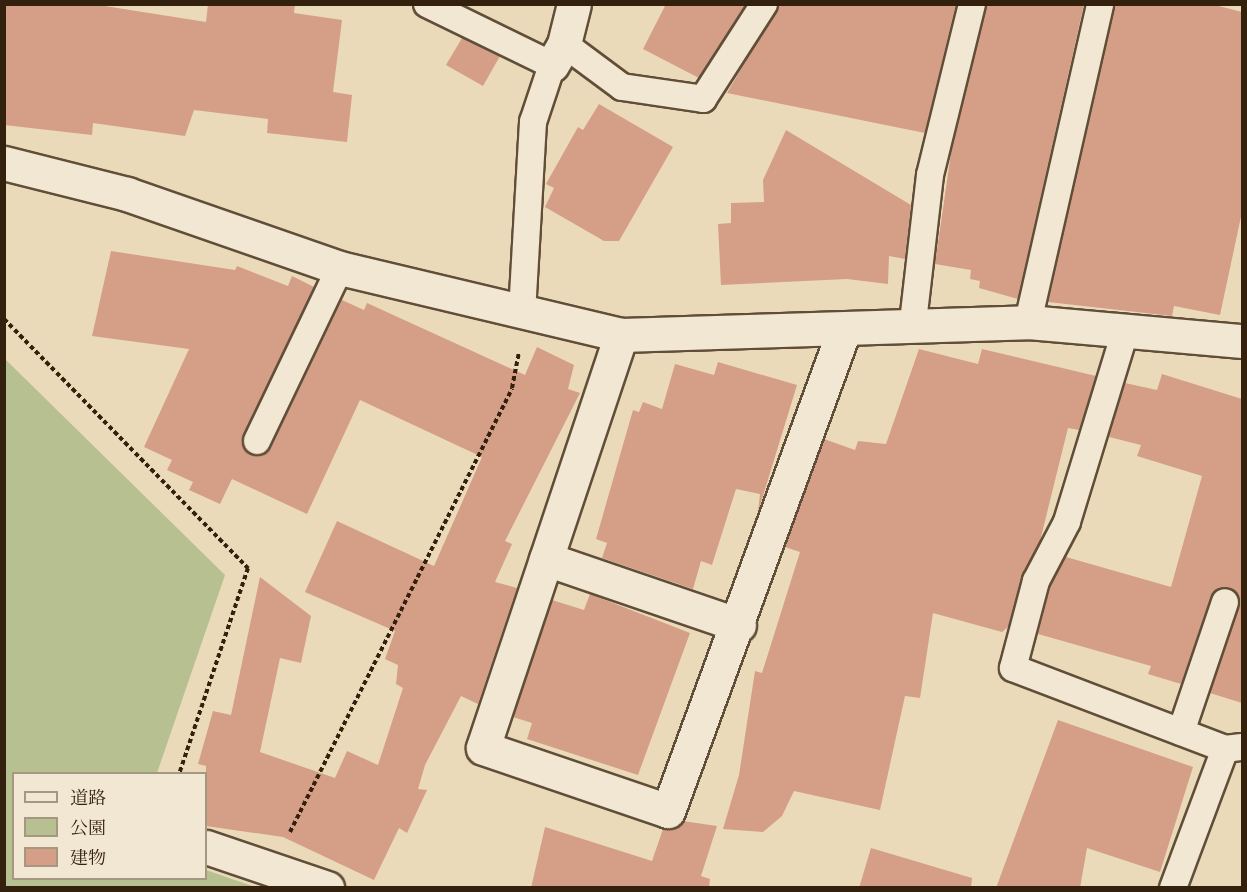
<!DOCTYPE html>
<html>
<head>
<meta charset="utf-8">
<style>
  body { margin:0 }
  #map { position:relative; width:1247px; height:892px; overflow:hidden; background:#ebdab9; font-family:Vollkorn,"Noto Serif JP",serif }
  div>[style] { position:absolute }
  .green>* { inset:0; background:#b6c090 }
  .building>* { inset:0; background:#d49f86 }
  .path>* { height:4px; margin-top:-2px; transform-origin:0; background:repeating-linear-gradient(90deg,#33200d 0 4.5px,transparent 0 7.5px) }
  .roads { filter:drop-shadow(2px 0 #614e38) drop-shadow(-2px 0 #614e38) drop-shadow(0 2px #614e38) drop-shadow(0 -2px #614e38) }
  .service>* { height:26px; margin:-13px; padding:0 13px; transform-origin:13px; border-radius:13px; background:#f2e7d2 }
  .minor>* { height:33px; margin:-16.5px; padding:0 16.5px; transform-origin:16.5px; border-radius:16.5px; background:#f2e7d2 }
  span { translate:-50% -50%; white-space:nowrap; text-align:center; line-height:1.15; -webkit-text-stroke:5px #f2e7d2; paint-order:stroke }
  .frame { position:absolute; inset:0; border:6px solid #33200d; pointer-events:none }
  .legend { position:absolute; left:12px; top:772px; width:195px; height:108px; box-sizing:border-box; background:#f2e7d2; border:2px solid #a69783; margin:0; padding:8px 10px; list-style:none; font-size:18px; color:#33200d }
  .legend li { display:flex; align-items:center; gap:12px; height:30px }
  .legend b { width:30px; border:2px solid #a69783 }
</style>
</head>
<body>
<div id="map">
  <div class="green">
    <i style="clip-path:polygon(4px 358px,225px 575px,157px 773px,14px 774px,14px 878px,206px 878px,206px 870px,255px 887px,5px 887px)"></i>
  </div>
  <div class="building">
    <i style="clip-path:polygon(4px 4px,92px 4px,206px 22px,208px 4px,295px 4px,294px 13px,342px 20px,333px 92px,352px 95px,347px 142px,267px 133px,268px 119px,194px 110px,185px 136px,93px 123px,92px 135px,4px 125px)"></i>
    <i style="clip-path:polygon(666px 4px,746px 4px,699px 78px,643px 49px)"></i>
    <i style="clip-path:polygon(779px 4px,956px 4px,925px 133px,727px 93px)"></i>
    <i style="clip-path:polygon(987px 4px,1084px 4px,1018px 299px,979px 288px,980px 281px,970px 279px,971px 270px,935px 264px,951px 153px)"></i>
    <i style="clip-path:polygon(1115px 4px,1211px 4px,1242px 12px,1242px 212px,1220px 315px,1174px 306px,1172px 316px,1048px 302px)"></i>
    <i style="clip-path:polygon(462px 38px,500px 56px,483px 86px,446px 65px)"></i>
    <i style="clip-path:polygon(599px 104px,673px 147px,619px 241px,604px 241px,545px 207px,554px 188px,546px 184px,578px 127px,583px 130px)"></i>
    <i style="clip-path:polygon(786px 130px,911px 205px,905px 259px,889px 256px,888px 284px,847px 279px,721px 285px,718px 224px,731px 223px,731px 203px,764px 202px,763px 180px)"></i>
    <i style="clip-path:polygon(111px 251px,235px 270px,237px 266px,288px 286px,292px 276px,314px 287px,243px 435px,244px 449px,251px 455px,271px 447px,342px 300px,364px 310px,367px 303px,525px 375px,537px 347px,574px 365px,568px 389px,580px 393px,505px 541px,512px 544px,495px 582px,517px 588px,478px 704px,461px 696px,425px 765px,418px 789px,427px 790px,407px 833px,399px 828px,374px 880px,283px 837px,206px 826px,206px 766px,198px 764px,213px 711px,231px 715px,260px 577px,311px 616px,301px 663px,280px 658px,260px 752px,335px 778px,347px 751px,378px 765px,403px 688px,396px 684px,398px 665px,385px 659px,395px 631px,305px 592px,337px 521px,434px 566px,482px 457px,360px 400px,307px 514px,232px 479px,220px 504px,189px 490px,193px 482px,167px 470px,172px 460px,144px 447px,189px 349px,92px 336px)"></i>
    <i style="clip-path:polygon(919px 349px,978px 364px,982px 349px,1096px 376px,1079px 430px,1068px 428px,1040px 541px,1022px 577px,1009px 626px,1002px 632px,933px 613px,920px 698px,905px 696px,880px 810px,794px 791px,782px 816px,763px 832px,723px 829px,739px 775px,755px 671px,762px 673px,800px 552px,785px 547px,824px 439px,855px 450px,858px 441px,886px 444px)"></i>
    <i style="clip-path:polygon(718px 362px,797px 385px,758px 512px,760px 494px,736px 489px,712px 565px,701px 561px,693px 589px,602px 558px,607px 543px,596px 539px,633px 410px,639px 412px,643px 402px,662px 409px,675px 364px,714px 375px)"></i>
    <i style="clip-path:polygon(1162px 374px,1242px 399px,1242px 703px,1210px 693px,1239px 607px,1230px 588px,1222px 587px,1211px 597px,1181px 684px,1148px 674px,1151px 666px,1038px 634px,1050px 586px,1066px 557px,1171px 587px,1202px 476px,1137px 456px,1141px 445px,1109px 437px,1125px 383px,1157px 390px)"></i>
    <i style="clip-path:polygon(590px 594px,690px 633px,638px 775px,527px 739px,532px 723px,513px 717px,552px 600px,584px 610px)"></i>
    <i style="clip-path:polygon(1058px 720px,1193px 767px,1160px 872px,1087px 848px,1080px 888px,996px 888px)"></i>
    <i style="clip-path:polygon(683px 821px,717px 826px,701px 876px,710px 879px,709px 888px,531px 888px,545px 827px,652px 861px,663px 829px)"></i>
    <i style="clip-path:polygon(871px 848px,972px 878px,971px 888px,859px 888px)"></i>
  </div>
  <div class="path">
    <i style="left:4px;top:319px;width:349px;rotate:45.6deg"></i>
    <i style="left:248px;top:568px;width:217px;rotate:108.5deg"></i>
    <i style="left:290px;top:832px;width:496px;rotate:-63.4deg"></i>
    <i style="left:512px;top:388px;width:36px;rotate:-79deg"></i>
  </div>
  <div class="roads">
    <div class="service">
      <i style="left:427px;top:4px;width:139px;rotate:26deg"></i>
      <i style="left:552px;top:65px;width:60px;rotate:108.4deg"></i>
      <i style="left:533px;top:122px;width:188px;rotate:93.3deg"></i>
      <i style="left:564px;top:44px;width:72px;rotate:36.6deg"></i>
      <i style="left:622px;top:87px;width:82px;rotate:8.4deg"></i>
      <i style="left:703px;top:99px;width:113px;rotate:-57.3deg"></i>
      <i style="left:913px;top:322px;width:148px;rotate:-83.4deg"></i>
      <i style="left:930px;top:175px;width:176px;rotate:-76.2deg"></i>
      <i style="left:1028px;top:322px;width:326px;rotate:-77.2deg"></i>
      <i style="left:1125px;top:332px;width:199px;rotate:107deg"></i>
      <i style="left:1067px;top:522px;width:67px;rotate:117.7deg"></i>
      <i style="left:1036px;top:581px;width:90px;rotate:104.8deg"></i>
      <i style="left:1013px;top:668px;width:227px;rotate:20.9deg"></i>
      <i style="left:1225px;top:749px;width:17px;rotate:-7deg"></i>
      <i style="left:257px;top:441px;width:192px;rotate:-64.4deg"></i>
      <i style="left:1181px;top:732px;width:137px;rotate:-71.3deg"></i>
      <i style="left:1173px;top:888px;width:148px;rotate:-69.5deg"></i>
    </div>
    <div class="minor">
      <i style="left:552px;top:65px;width:24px;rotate:-60deg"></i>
      <i style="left:564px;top:44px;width:41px;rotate:-76deg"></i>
      <i style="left:4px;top:163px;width:127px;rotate:14.1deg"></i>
      <i style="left:127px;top:194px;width:225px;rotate:19.2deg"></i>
      <i style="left:340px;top:268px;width:289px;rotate:13.4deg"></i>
      <i style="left:621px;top:335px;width:407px;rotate:-1.8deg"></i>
      <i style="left:1028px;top:322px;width:215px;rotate:5.1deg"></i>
      <i style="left:621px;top:335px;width:435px;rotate:108.5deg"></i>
      <i style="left:483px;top:748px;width:195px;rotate:18.8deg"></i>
      <i style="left:668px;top:811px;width:512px;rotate:-69.9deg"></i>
      <i style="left:546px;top:559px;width:204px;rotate:18.9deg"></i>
      <i style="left:206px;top:847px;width:128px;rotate:18.7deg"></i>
    </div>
  </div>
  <div class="frame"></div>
  <ul class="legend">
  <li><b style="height:8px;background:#f2e7d2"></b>道路</li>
  <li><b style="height:16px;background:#b6c090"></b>公園</li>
  <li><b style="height:16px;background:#d49f86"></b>建物</li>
  </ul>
</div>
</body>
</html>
